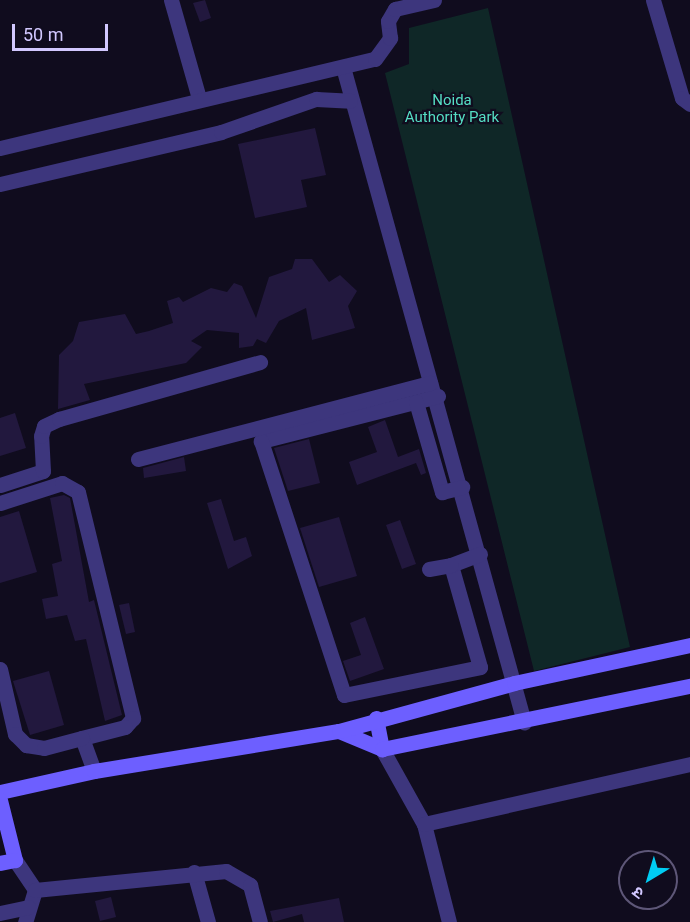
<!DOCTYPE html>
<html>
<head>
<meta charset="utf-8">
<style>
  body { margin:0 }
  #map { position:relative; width:690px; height:922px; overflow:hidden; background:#100c1e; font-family:Roboto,"Noto Sans Devanagari",sans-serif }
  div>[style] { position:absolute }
  .green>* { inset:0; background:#0f2727 }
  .building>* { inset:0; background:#22183e }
  .street>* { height:15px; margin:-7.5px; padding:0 7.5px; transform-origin:7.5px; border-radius:7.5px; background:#3d367d }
  .secondary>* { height:15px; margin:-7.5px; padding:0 7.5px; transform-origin:7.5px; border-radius:7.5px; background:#6d5fff }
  span { translate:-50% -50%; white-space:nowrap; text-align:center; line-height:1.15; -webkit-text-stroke:4.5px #100c1e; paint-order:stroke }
  .park-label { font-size:15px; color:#55dec4 }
  .north { position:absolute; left:618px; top:850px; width:60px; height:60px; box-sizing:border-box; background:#100c1e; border:2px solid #5e5778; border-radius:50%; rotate:218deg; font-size:16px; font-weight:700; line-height:24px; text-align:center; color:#d2c8ff }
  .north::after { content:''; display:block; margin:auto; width:21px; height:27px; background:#00ccf3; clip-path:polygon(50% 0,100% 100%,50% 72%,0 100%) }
  .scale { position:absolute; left:12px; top:24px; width:96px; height:27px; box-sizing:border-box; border:3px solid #d2c8ff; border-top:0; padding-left:8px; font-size:18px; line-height:21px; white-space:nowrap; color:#d2c8ff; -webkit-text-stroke:4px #100c1e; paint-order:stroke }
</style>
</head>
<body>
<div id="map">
  <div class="green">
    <i style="clip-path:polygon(488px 8px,630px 647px,534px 671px,385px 73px,409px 64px,409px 28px)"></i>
  </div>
  <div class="building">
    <i style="clip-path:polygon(205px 0,211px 18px,200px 22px,193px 3px)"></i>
    <i style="clip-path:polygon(315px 128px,326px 175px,301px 180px,307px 207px,255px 218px,238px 144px)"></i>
    <i style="clip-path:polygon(295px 259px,312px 259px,329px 282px,340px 275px,357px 291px,348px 306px,355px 328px,312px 340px,306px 308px,279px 321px,266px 343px,257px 339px,253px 346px,239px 348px,239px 333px,207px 330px,191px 341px,202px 347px,186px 363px,84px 384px,90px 400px,58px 409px,59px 355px,73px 341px,79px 322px,125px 314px,136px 334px,149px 331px,173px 323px,167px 301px,179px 297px,183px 302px,211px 288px,227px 292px,234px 283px,242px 286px,256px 318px,269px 277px,292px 269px)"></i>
    <i style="clip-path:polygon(15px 413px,26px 448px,0 456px,0 418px)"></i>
    <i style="clip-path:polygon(385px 420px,398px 457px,419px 449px,426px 473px,421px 475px,416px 463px,357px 485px,349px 462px,377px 452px,368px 427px)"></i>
    <i style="clip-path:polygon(309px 439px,320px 483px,288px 491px,274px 448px)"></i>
    <i style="clip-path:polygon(184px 457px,186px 471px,144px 478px,143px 468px)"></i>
    <i style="clip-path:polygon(64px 495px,70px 498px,89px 602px,94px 600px,122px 715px,105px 721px,86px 639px,75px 641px,67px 615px,46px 619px,42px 599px,58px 596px,52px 564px,62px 561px,50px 498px)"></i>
    <i style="clip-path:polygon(221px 499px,234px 541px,246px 537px,252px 556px,228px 569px,207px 503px)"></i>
    <i style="clip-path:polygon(19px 511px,37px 572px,0 583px,0 517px)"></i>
    <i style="clip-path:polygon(339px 517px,357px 576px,319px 587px,300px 528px)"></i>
    <i style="clip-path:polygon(400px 520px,416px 564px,402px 569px,386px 525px)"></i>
    <i style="clip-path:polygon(129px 603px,135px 632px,126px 634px,119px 605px)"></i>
    <i style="clip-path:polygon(365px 617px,384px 669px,350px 681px,343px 661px,361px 655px,350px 623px)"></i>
    <i style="clip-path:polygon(49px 671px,64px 725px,30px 735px,13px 681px)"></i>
    <i style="clip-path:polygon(111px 897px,116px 917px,100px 921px,95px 901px)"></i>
    <i style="clip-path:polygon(339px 898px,344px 922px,304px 922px,302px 914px,273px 922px,270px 911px)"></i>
  </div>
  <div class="street">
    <i style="left:171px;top:0;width:102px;rotate:74.1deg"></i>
    <i style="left:653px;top:0;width:102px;rotate:73.5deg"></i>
    <i style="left:682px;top:98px;width:10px;rotate:37deg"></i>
    <i style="left:343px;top:67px;width:680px;rotate:74.55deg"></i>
    <i style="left:0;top:148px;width:385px;rotate:-13.4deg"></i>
    <i style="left:375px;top:59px;width:26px;rotate:-54deg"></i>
    <i style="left:390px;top:38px;width:17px;rotate:-97deg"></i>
    <i style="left:388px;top:21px;width:14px;rotate:-60deg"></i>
    <i style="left:395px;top:9px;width:40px;rotate:-13deg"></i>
    <i style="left:0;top:184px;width:227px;rotate:-13.2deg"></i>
    <i style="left:221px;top:132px;width:101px;rotate:-19.2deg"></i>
    <i style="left:316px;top:99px;width:34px;rotate:3deg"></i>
    <i style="left:438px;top:396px;width:183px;rotate:165.7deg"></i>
    <i style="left:261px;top:441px;width:267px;rotate:71.9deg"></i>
    <i style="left:344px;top:695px;width:139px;rotate:-11.6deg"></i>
    <i style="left:480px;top:667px;width:106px;rotate:-105.9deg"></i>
    <i style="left:451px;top:565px;width:31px;rotate:-21deg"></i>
    <i style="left:416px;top:402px;width:94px;rotate:73.9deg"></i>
    <i style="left:442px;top:492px;width:21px;rotate:-14deg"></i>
    <i style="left:138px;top:459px;width:302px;rotate:-14.6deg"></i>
    <i style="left:0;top:485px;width:45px;rotate:-18deg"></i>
    <i style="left:43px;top:471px;width:35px;rotate:-93deg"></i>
    <i style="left:41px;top:436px;width:10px;rotate:-73deg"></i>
    <i style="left:44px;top:426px;width:17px;rotate:-25deg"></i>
    <i style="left:59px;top:419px;width:209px;rotate:-15.8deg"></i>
    <i style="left:0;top:503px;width:65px;rotate:-17.9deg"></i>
    <i style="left:62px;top:483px;width:18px;rotate:29deg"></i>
    <i style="left:78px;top:492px;width:233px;rotate:76.3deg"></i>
    <i style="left:133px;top:718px;width:12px;rotate:132deg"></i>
    <i style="left:125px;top:727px;width:44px;rotate:165.7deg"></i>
    <i style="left:82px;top:738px;width:35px;rotate:70deg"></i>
    <i style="left:429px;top:569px;width:22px;rotate:-10deg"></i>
    <i style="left:0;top:669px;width:67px;rotate:77deg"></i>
    <i style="left:15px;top:734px;width:16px;rotate:45deg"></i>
    <i style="left:26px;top:745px;width:18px;rotate:9deg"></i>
    <i style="left:44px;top:748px;width:39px;rotate:-15deg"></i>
    <i style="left:382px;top:749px;width:86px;rotate:60.8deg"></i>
    <i style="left:424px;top:824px;width:101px;rotate:75.7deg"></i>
    <i style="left:424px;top:824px;width:273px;rotate:-12.7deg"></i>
    <i style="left:15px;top:860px;width:36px;rotate:56deg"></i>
    <i style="left:35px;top:890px;width:34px;rotate:107deg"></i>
    <i style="left:194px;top:872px;width:52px;rotate:74.4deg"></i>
    <i style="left:35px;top:890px;width:192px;rotate:-5.7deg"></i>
    <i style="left:226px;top:871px;width:28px;rotate:30deg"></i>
    <i style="left:250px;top:885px;width:38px;rotate:75deg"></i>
    <i style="left:0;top:913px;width:29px;rotate:-12deg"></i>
  </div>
  <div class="secondary">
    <i style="left:376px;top:718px;width:32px;rotate:79deg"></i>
    <i style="left:339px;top:731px;width:47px;rotate:22.7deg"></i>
    <i style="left:382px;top:749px;width:314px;rotate:-11.6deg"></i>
    <i style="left:0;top:792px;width:96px;rotate:-12.6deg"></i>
    <i style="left:94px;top:771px;width:248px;rotate:-9.3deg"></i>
    <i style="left:339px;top:731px;width:181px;rotate:-15.3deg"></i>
    <i style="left:514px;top:683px;width:180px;rotate:-12.2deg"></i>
    <i style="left:0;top:800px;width:62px;rotate:76deg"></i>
    <i style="left:15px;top:860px;width:15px;rotate:169deg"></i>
  </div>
  <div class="park-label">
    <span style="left:452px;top:109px">Noida<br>Authority Park</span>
  </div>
  <div class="north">उ</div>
  <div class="scale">50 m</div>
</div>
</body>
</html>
